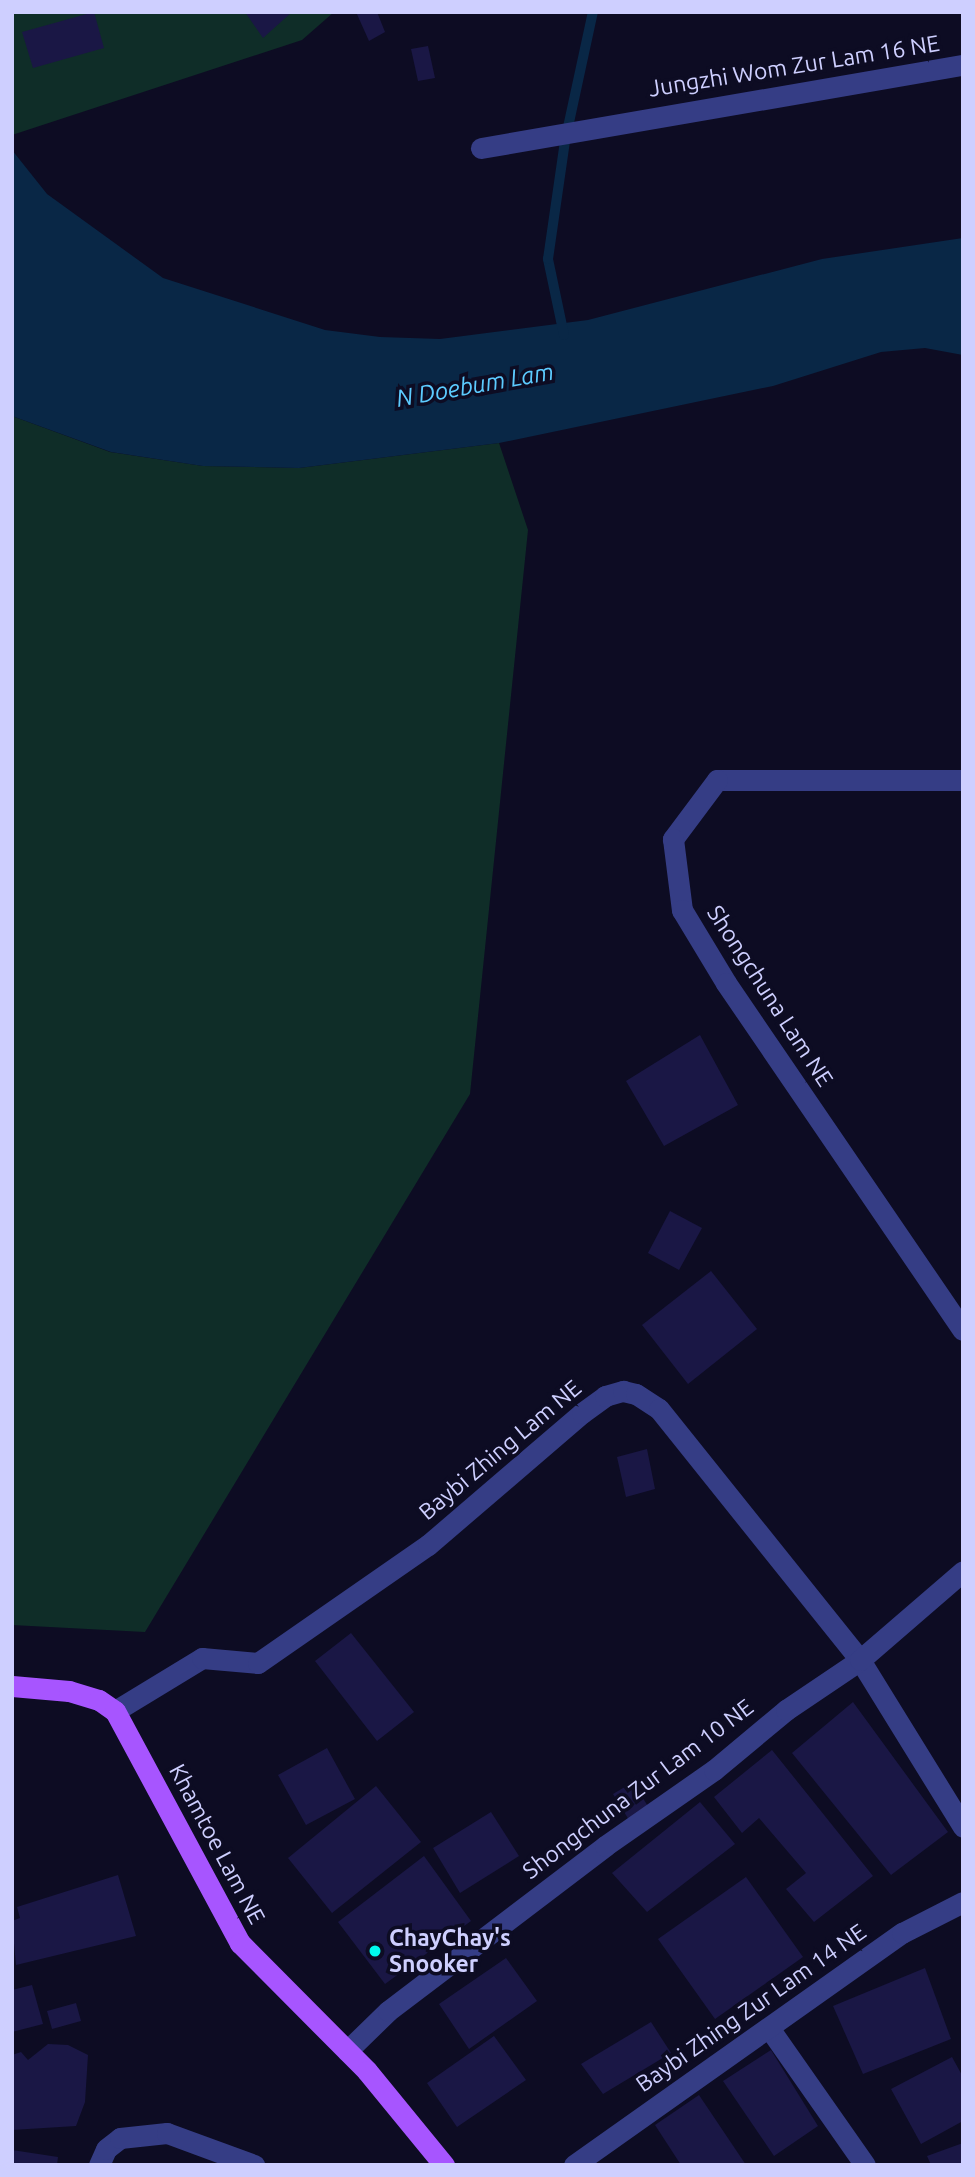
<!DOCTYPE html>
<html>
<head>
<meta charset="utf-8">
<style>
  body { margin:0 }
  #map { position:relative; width:975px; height:2177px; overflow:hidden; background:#0d0c23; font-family:Ubuntu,sans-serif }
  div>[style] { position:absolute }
  .green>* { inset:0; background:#0f2d28 }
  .water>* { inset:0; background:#092746 }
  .stream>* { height:10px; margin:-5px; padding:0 5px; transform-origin:5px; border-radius:5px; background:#092746 }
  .building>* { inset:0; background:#1a1745 }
  .minor>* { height:21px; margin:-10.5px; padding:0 10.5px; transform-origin:10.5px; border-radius:10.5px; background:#353d85 }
  .major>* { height:21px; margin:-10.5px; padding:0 10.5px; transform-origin:10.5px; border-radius:10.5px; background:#a755ff }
  .dots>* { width:19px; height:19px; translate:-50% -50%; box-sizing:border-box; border:4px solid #0d0c23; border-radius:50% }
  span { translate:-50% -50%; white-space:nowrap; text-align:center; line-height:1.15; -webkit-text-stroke:7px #0d0c23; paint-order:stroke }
  .street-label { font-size:23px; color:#cecfff }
  .poi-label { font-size:23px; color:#cecfff; font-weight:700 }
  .left { translate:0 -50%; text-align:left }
  .water-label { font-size:24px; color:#5ccbff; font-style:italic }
  .frame { position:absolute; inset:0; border:14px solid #cecfff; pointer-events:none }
</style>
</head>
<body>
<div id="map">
  <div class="green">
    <i style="clip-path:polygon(12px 12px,334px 12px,302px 40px,12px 135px)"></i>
    <i style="clip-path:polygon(12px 416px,110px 452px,203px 466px,299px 468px,499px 443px,528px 530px,470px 1094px,145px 1632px,12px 1625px)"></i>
  </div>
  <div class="water">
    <i style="clip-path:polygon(12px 150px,47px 194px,163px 278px,325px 330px,380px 337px,440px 339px,588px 320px,822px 259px,963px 238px,963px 355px,925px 348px,881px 352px,773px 386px,499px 443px,299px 468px,203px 466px,111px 452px,12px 416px)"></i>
  </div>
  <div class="stream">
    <i style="left:564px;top:335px;width:78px;rotate:-101.9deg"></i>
    <i style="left:548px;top:259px;width:119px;rotate:-81.8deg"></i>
    <i style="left:565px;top:141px;width:132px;rotate:-77.8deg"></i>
  </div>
  <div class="building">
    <i style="clip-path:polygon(94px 12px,104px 48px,33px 68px,22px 32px)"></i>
    <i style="clip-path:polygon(245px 12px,292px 12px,263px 38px)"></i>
    <i style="clip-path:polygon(356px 12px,377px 12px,385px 32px,369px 41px)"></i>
    <i style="clip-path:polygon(428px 46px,435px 78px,418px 81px,411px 49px)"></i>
    <i style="clip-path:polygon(700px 1035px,738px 1105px,664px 1146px,626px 1081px)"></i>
    <i style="clip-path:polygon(670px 1211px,702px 1228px,679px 1270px,648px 1253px)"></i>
    <i style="clip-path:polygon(711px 1271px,757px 1329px,688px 1384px,642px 1325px)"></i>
    <i style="clip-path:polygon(647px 1449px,655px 1489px,626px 1497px,617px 1457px)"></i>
    <i style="clip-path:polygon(351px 1633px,414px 1712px,377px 1741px,315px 1661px)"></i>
    <i style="clip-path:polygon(853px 1702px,948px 1832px,891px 1875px,792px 1753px)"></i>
    <i style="clip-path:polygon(327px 1748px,355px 1799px,306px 1825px,278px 1775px)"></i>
    <i style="clip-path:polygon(772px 1750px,873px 1876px,814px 1922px,786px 1889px,806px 1873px,759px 1818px,742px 1833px,714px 1797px)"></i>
    <i style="clip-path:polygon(633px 1782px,649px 1808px,629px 1820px,613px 1794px)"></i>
    <i style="clip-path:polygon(376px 1786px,421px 1842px,332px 1913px,288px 1858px)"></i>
    <i style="clip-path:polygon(700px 1802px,735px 1844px,647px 1912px,612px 1873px)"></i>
    <i style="clip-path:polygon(491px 1812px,519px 1856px,460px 1893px,433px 1848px)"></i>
    <i style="clip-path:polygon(424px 1856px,471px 1921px,385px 1984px,338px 1922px)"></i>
    <i style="clip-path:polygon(118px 1875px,136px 1936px,16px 1965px,12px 1921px,20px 1918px,17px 1907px)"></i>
    <i style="clip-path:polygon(746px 1877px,803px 1957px,715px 2019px,658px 1939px)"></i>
    <i style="clip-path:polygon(506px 1958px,537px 2001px,469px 2049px,439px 2004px)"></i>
    <i style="clip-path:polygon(925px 1968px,951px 2039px,863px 2074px,833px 2006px)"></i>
    <i style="clip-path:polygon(32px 1985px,43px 2024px,12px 2032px,12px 1990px)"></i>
    <i style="clip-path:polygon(76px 2003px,81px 2021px,52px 2029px,47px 2011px)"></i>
    <i style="clip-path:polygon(651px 2022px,671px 2053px,603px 2094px,581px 2064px)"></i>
    <i style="clip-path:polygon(494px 2036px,526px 2080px,457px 2127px,427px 2083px)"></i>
    <i style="clip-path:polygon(48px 2044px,68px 2045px,88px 2055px,85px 2102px,76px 2126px,12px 2130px,12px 2055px,21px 2052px,28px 2060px)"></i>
    <i style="clip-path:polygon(771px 2050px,818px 2126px,774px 2156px,723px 2081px)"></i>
    <i style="clip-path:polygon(952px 2057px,963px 2077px,963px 2121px,921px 2144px,891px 2089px)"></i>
    <i style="clip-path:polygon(699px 2095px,746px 2165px,681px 2165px,655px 2125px)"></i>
    <i style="clip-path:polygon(963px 2143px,963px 2165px,931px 2165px,927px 2156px)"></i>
    <i style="clip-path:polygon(12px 2150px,58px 2157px,57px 2165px,12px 2165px)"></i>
  </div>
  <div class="minor">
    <i style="left:481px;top:148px;width:489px;rotate:-9.8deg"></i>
    <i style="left:963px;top:780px;width:246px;rotate:180deg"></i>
    <i style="left:717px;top:780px;width:74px;rotate:126.7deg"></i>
    <i style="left:673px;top:839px;width:72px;rotate:82.8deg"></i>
    <i style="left:682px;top:910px;width:85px;rotate:58.9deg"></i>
    <i style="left:726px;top:983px;width:420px;rotate:55.7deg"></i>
    <i style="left:115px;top:1711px;width:102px;rotate:-31.3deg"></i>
    <i style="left:202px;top:1658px;width:56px;rotate:5.1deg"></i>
    <i style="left:258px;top:1663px;width:207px;rotate:-34.8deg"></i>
    <i style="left:428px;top:1545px;width:203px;rotate:-40.6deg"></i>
    <i style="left:582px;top:1413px;width:29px;rotate:-36deg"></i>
    <i style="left:605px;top:1396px;width:19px;rotate:-16deg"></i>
    <i style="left:623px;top:1391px;width:13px;rotate:13deg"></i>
    <i style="left:636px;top:1394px;width:27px;rotate:33deg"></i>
    <i style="left:659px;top:1409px;width:322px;rotate:51.3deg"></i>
    <i style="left:860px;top:1660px;width:196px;rotate:58.3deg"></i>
    <i style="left:769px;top:2028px;width:167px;rotate:55deg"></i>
    <i style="left:347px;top:2051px;width:57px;rotate:-44.3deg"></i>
    <i style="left:388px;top:2011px;width:273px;rotate:-37.2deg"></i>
    <i style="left:605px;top:1846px;width:133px;rotate:-34.9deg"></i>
    <i style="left:714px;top:1770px;width:94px;rotate:-39.8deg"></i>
    <i style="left:786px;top:1710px;width:89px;rotate:-34deg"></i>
    <i style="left:860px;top:1660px;width:136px;rotate:-40.8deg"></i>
    <i style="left:99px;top:2165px;width:17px;rotate:-66deg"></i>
    <i style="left:106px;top:2149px;width:18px;rotate:-38deg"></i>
    <i style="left:120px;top:2138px;width:47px;rotate:-6.1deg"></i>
    <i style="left:167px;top:2133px;width:93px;rotate:20.2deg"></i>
    <i style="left:574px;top:2165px;width:402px;rotate:-35.3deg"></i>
    <i style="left:902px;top:1933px;width:68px;rotate:-26.9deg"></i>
  </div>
  <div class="major">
    <i style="left:12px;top:1686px;width:57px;rotate:5deg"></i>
    <i style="left:69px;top:1691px;width:31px;rotate:17deg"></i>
    <i style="left:99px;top:1700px;width:19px;rotate:35deg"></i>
    <i style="left:115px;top:1711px;width:264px;rotate:61.7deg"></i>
    <i style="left:240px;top:1943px;width:180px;rotate:45.2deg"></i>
    <i style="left:367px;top:2071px;width:122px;rotate:50.7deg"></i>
  </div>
  <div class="dots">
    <i style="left:375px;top:1951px;background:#00f9ee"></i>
  </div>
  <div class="street-label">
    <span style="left:794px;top:66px;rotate:-9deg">Jungzhi Wom Zur Lam 16 NE</span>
    <span style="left:770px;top:996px;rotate:57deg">Shongchuna Lam NE</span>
    <span style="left:500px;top:1450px;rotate:-40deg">Baybi Zhing Lam NE</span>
    <span style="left:638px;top:1789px;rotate:-37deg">Shongchuna Zur Lam 10 NE</span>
    <span style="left:217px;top:1844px;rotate:62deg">Khamtoe Lam NE</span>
    <span style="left:751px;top:2008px;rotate:-35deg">Baybi Zhing Zur Lam 14 NE</span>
  </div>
  <div class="poi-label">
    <span class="left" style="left:389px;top:1951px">ChayChay's<br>Snooker</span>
  </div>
  <div class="water-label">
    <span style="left:475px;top:385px;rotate:-10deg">N Doebum Lam</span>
  </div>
  <div class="frame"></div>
</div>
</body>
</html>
